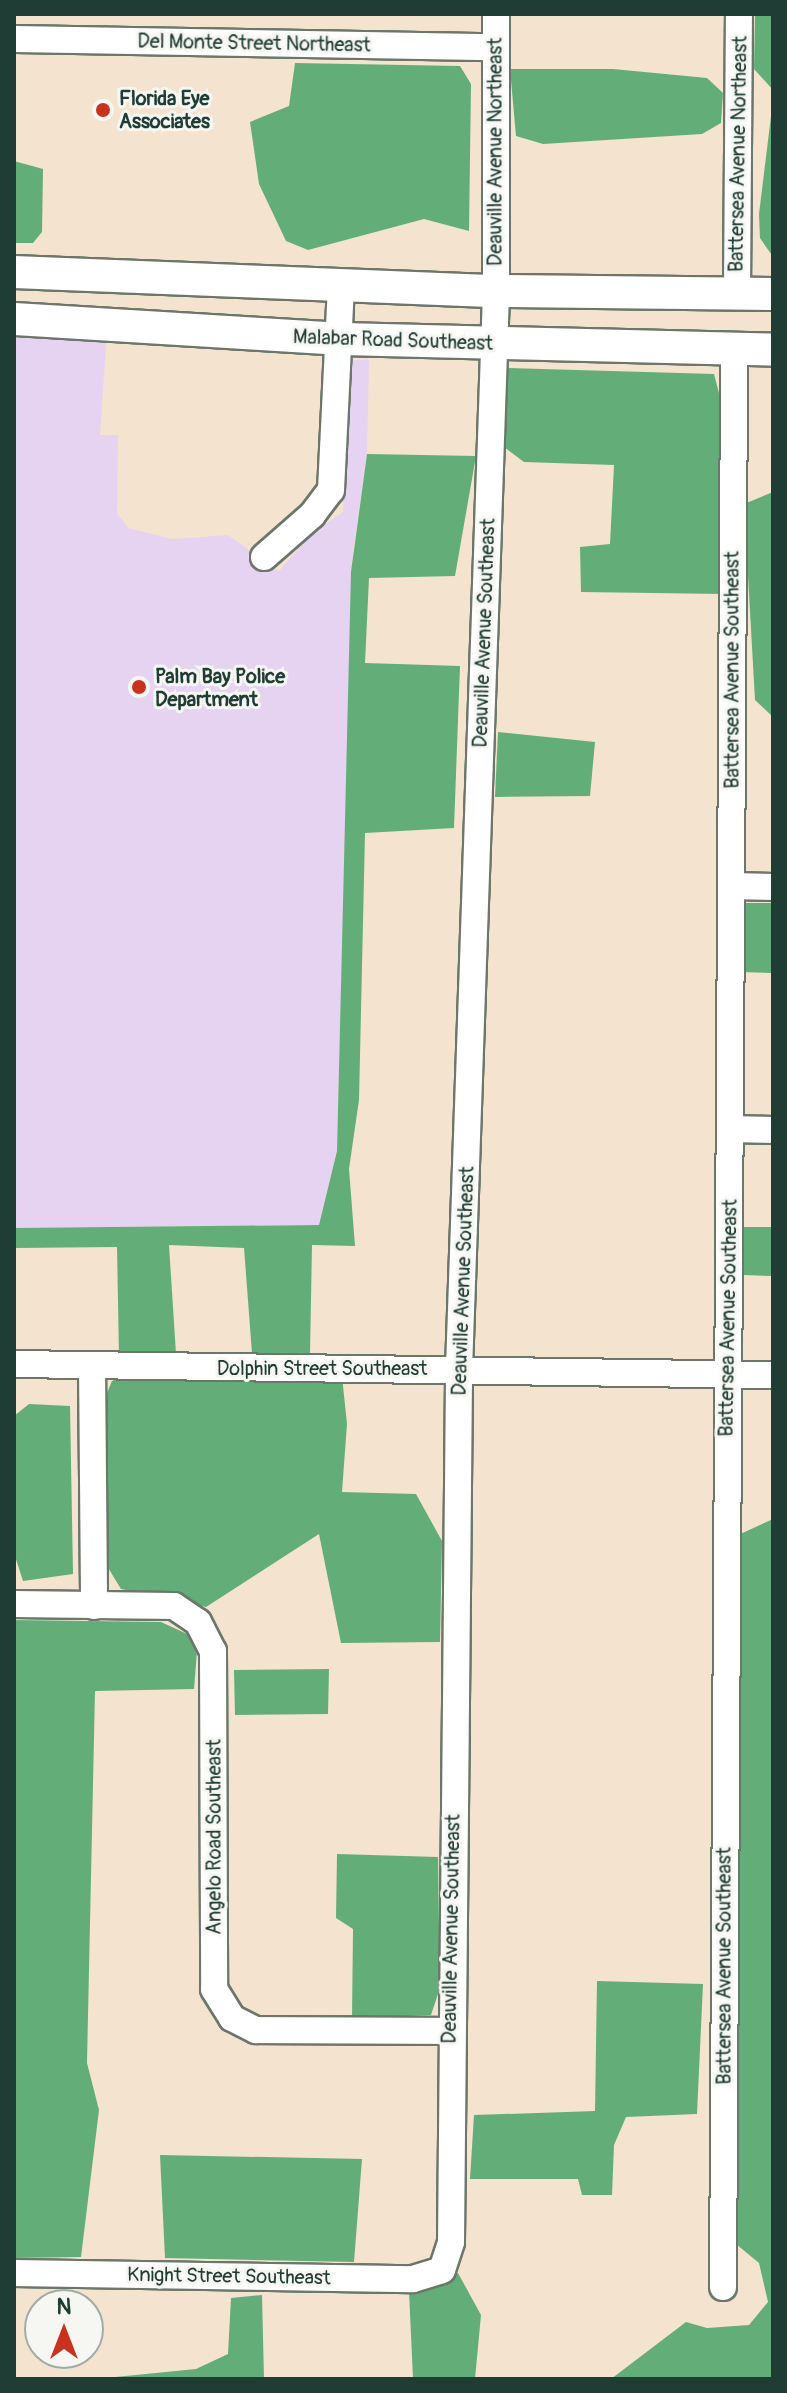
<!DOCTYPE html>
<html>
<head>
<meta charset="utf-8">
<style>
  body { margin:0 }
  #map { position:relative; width:787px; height:2393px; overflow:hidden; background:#f4e3ce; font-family:Pangolin,sans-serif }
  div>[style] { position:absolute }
  .built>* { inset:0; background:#e5d3f1 }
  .forest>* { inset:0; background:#63ae78 }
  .roads { filter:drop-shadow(2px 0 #6a776a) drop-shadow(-2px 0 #6a776a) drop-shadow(0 2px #6a776a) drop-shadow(0 -2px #6a776a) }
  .minor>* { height:26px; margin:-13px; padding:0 13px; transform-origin:13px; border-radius:13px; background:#fff }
  .major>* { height:32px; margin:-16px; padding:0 16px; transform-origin:16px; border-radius:16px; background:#fff }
  .dots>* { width:22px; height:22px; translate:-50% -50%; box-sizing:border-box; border:4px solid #f6f6f2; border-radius:50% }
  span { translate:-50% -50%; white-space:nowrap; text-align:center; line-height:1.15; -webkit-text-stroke:6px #f6f6f2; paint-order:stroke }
  .street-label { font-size:20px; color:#1f3d34 }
  .poi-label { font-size:20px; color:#1f3d34; font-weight:700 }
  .left { translate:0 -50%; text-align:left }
  .frame { position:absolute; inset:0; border:16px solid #1f3d34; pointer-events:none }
  .north { position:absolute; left:24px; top:2289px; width:80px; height:80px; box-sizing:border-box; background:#f6f6f2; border:2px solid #a0aca6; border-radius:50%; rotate:0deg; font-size:22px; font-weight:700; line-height:32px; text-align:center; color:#1f3d34 }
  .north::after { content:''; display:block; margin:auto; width:28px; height:36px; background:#c8321e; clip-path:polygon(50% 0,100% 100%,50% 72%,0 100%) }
</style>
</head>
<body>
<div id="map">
  <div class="built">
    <i style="clip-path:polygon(14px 327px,107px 331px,100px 435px,118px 435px,117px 513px,128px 528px,172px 539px,228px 535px,279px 571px,311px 534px,343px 512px,350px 360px,369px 360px,367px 454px,353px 551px,337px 1151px,319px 1225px,14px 1228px)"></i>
  </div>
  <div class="forest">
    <i style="clip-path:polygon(755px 14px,773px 14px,773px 90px,754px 69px)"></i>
    <i style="clip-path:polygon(295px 63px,460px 66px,471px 84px,469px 231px,424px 219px,308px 250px,286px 241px,259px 184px,250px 122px,289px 106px)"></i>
    <i style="clip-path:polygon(510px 69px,613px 69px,707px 78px,723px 93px,721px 123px,702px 134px,543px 144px,516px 136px)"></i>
    <i style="clip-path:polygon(773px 100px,773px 253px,771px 254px,760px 238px,759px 214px)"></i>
    <i style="clip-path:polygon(14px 161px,43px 169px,42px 232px,33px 243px,14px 243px)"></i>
    <i style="clip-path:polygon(504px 368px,714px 374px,720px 397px,723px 594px,581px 592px,580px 547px,610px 544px,614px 465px,524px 462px,504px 447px)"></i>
    <i style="clip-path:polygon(367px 454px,476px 456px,455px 576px,369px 578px,365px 663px,460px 666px,454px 828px,365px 833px,359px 1100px,349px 1169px,355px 1246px,312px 1245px,310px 1354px,252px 1353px,244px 1248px,169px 1245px,176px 1354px,119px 1357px,117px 1247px,14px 1248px,14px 1228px,319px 1225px,337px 1151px,351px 572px)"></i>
    <i style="clip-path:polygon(773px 492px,773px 717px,755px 700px,744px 504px)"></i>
    <i style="clip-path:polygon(498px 732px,595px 742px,590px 796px,495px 797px)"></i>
    <i style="clip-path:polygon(744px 903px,773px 903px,773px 973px,741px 972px)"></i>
    <i style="clip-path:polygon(741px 1227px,773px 1227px,773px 1276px,743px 1275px)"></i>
    <i style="clip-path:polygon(126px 1374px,342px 1376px,347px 1424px,342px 1492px,416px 1494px,442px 1541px,440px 1642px,341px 1643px,319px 1534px,206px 1607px,121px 1589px,107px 1566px,105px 1398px,112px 1381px)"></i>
    <i style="clip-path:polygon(29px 1404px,70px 1406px,73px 1574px,23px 1581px,14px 1553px,14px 1416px)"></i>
    <i style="clip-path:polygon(773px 1519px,773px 2379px,611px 2379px,686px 2322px,707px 2328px,749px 2325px,768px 2302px,759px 2263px,736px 2244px,736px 1536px)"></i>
    <i style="clip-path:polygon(14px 1620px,161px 1622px,198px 1639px,194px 1689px,95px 1691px,87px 2063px,99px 2110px,81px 2257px,14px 2258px)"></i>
    <i style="clip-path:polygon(329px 1669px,328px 1714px,235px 1715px,234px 1670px)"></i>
    <i style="clip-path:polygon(337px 1854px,438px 1857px,440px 1988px,431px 2015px,352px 2018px,353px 1929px,336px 1918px)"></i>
    <i style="clip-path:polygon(597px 1981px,703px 1984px,697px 2114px,626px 2117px,614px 2145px,612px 2195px,582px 2195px,578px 2179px,470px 2179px,474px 2115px,595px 2111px)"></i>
    <i style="clip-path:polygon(160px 2155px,362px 2159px,354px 2262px,165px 2258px)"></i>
    <i style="clip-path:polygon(458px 2273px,481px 2315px,475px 2379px,413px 2379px,409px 2291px,439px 2285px)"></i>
    <i style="clip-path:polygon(262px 2295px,264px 2379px,95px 2379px,196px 2369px,228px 2354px,231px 2298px)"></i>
  </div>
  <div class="roads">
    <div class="minor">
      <i style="left:14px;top:39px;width:481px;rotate:1deg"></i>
      <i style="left:737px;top:293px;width:279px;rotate:-89.6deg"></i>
      <i style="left:264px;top:557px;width:64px;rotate:-41.2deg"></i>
      <i style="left:312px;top:515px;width:31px;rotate:-53deg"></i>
      <i style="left:331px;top:490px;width:205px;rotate:-87.2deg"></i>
      <i style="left:732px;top:886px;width:41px;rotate:1.4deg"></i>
      <i style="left:731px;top:1129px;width:42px;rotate:1.4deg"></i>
      <i style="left:14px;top:1364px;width:759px;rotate:0.83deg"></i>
      <i style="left:92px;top:1365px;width:241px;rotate:89.5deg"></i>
      <i style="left:14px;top:1604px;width:160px;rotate:0.7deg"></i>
      <i style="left:174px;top:1606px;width:29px;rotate:34deg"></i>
      <i style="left:198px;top:1622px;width:33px;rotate:63deg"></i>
      <i style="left:213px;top:1651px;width:338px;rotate:89.8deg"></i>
      <i style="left:214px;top:1989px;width:34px;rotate:58deg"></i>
      <i style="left:232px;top:2018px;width:27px;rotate:27deg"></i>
      <i style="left:256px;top:2030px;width:194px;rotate:0.3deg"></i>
      <i style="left:14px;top:2273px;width:399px;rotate:0.9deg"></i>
      <i style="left:413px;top:2279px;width:30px;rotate:-17deg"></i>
      <i style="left:442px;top:2270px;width:29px;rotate:-72deg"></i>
      <i style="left:451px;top:2242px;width:873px;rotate:-89.47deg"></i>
      <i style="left:459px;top:1369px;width:1079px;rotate:-88.03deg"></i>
      <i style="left:496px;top:291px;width:277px;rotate:-90deg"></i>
      <i style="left:723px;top:2287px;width:1937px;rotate:-89.67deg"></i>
    </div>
    <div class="major">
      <i style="left:14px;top:272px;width:482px;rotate:2.3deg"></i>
      <i style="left:496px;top:291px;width:277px;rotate:0.6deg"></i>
      <i style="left:14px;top:319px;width:325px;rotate:3.5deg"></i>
      <i style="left:338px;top:339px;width:435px;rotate:1.4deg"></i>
    </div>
  </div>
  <div class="dots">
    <i style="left:103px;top:110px;background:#c8321e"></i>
    <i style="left:139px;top:687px;background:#c8321e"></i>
  </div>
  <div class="street-label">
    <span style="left:254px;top:43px;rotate:1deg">Del Monte Street Northeast</span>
    <span style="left:495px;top:152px;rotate:-90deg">Deauville Avenue Northeast</span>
    <span style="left:738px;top:154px;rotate:-89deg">Battersea Avenue Northeast</span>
    <span style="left:393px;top:340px;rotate:2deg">Malabar Road Southeast</span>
    <span style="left:484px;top:633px;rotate:-88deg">Deauville Avenue Southeast</span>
    <span style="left:732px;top:670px;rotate:-90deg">Battersea Avenue Southeast</span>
    <span style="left:463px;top:1281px;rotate:-88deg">Deauville Avenue Southeast</span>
    <span style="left:728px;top:1318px;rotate:-89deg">Battersea Avenue Southeast</span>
    <span style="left:322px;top:1368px">Dolphin Street Southeast</span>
    <span style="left:214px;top:1837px;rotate:-90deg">Angelo Road Southeast</span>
    <span style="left:451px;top:1929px;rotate:-89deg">Deauville Avenue Southeast</span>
    <span style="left:724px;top:1966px;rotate:-90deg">Battersea Avenue Southeast</span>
    <span style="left:229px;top:2276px;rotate:1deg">Knight Street Southeast</span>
  </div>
  <div class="poi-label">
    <span class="left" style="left:119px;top:110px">Florida Eye<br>Associates</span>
    <span class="left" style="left:155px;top:688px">Palm Bay Police<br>Department</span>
  </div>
  <div class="frame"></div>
  <div class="north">N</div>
</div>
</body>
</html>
